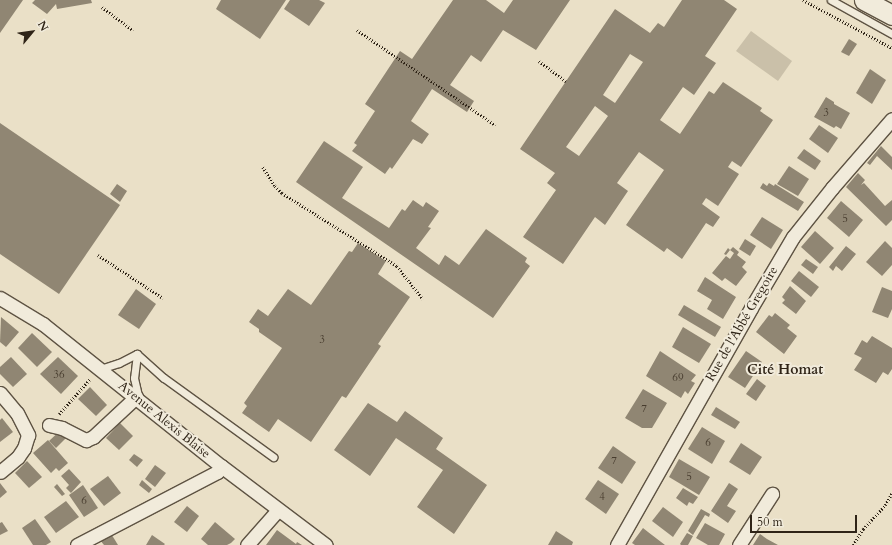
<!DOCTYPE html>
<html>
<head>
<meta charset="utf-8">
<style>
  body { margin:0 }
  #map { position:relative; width:892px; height:545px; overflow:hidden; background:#eae0c7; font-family:Cardo,serif }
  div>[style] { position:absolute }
  .green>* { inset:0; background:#cac0a9 }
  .building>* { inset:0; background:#908673 }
  .path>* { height:2.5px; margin-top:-1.25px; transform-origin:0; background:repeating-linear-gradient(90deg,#2f2417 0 1px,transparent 0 3px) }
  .roads { filter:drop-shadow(1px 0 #5e5343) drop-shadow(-1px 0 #5e5343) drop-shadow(0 1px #5e5343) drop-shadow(0 -1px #5e5343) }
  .service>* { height:7px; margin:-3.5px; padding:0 3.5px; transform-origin:3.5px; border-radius:3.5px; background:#f1ebdb }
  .minor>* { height:13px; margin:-6.5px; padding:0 6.5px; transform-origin:6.5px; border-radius:6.5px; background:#f1ebdb }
  .secondary>* { height:19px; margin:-9.5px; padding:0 9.5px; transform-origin:9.5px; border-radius:9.5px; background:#f1ebdb }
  span { translate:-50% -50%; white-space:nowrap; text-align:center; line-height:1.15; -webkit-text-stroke:4px #f1ebdb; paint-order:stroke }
  .number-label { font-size:11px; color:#473c2e }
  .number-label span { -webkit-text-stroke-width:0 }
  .street-label { font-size:13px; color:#2f2417 }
  .neighbourhood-label { font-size:14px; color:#2f2417; font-weight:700 }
  .north { position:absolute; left:12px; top:12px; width:40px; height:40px; -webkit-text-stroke:3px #f1ebdb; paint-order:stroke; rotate:61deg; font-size:11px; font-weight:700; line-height:16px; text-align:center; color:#2f2417 }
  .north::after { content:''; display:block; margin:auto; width:14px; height:18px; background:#2f2417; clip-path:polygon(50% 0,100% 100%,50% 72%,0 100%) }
  .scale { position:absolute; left:750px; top:515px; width:107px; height:18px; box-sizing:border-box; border:2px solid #2f2417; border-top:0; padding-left:5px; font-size:12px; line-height:14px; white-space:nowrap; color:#2f2417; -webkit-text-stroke:3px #f1ebdb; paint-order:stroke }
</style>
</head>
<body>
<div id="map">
  <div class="green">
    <i style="clip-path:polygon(751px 31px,792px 61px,778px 81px,736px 51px)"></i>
  </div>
  <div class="building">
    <i style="clip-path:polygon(0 0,23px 0,0 33px)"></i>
    <i style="clip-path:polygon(35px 0,91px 0,92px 3px,57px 9px,56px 4px,47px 14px,32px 3px)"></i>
    <i style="clip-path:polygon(221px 0,286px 0,260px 39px,216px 9px)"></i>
    <i style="clip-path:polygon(290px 0,319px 0,325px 3px,309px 26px,284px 9px)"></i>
    <i style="clip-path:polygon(453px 0,486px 0,504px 13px,513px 0,570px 0,536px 50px,503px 30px,481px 62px,471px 55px,450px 85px,474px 101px,467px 112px,432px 89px,411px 121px,429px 134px,422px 144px,413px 139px,392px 169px,390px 167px,385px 174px,352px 151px,357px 145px,354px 143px,375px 111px,365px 104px,400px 51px,412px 59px)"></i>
    <i style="clip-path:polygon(evenodd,682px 0,724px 0,737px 9px,705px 56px,716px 63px,694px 95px,683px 87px,660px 120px,680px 134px,709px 91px,714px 94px,723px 82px,762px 108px,760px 111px,773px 120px,741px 167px,732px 161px,728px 167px,739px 174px,718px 206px,706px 198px,702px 204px,720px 217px,713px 227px,706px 223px,682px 259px,667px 248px,664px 252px,626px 225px,664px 170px,639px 152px,617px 183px,628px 191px,605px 225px,595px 217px,563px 264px,523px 237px,556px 190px,547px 183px,555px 173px,520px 149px,615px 9px,650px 33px,658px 23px,664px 27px,682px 0,630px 54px,643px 62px,615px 103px,603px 95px,630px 54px,682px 0,595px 106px,608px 116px,579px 156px,566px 147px,595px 106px)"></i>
    <i style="clip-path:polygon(849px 39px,857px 44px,849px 56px,841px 52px)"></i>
    <i style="clip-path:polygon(870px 69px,886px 80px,872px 104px,856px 93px)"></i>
    <i style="clip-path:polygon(826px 97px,834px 102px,834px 104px,850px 113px,841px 129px,836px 126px,834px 128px,814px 117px)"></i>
    <i style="clip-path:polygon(0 123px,120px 205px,59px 294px,0 254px)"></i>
    <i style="clip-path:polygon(819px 125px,838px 138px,828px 153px,809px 139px)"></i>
    <i style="clip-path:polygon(324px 141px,363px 167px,342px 198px,389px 228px,402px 209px,405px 211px,413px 200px,423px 207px,426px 202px,439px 211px,428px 227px,431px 228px,416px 248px,439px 265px,445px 255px,459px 265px,486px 229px,527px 258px,525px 262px,530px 266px,493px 318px,296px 182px)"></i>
    <i style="clip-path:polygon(881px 146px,892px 157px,892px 170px,877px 156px,870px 165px,867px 163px)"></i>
    <i style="clip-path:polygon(804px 149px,821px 161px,815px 170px,797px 158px)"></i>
    <i style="clip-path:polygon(789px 166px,809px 179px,798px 196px,777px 184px)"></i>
    <i style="clip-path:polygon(858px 173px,865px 180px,861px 185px,864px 183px,885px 206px,892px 200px,892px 220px,886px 226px,846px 187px)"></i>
    <i style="clip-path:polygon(763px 183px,767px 186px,769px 183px,774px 186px,775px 184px,804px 202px,798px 211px,760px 188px)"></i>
    <i style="clip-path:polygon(117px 184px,127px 191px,120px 202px,110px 194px)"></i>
    <i style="clip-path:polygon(841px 201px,863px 220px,849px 237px,827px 218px)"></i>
    <i style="clip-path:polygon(762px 217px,783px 230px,771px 249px,750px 235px)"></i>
    <i style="clip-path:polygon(815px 231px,834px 248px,820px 264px,801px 247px)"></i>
    <i style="clip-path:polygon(745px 239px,756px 246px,750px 256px,739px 249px)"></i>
    <i style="clip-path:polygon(885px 241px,892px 248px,892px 265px,882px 276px,866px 262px)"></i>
    <i style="clip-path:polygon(358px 243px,386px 261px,378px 274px,410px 297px,378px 344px,381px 346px,346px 398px,342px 396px,311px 442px,278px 419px,269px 432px,242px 413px,247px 406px,244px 403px,282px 348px,259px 332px,259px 329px,249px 322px,258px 309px,268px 316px,288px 289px,311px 305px,349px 251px,352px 252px)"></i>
    <i style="clip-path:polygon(846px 246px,856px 254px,842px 271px,836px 266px,833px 271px,829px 267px)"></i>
    <i style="clip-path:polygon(733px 247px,739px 252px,737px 255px,746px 262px,742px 267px,747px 272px,736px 286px,725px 278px,722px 281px,712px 273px,726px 256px,730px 259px,734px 253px,730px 250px,726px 255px,724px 254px,728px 248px,730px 250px)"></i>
    <i style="clip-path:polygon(806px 259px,818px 267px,813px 274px,801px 265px)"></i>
    <i style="clip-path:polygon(799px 271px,819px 287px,811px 297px,791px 281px)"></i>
    <i style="clip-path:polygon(705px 277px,736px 297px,723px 319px,707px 309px,712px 300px,697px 291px)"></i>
    <i style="clip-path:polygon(790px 286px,806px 301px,796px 314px,782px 303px,785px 300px,782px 297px)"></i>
    <i style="clip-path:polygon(882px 287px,892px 291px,892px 309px,888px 318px,872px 312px)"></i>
    <i style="clip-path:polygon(136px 289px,156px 304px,139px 329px,118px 315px)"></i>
    <i style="clip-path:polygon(684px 305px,721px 327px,715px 337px,678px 315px)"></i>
    <i style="clip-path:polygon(775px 313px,790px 325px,787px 328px,797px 336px,784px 354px,756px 332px,769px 315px,772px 317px)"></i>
    <i style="clip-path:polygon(1px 317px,19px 332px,6px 347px,0 342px)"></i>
    <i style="clip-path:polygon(683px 327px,711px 344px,699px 363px,672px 347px)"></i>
    <i style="clip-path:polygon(32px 333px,52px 352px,37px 367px,18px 348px)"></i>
    <i style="clip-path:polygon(872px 336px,892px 348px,892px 369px,888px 375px,883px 372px,876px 383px,854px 370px,862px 358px,854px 354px,862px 340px,867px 343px)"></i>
    <i style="clip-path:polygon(660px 351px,696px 375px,691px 381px,695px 383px,688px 394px,685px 391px,681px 398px,646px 376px)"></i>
    <i style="clip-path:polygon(746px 351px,762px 362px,745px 388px,728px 377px)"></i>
    <i style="clip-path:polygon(11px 357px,27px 374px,13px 387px,0 374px,0 367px)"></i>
    <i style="clip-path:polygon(58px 357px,78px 376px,61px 394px,40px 374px)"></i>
    <i style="clip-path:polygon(757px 379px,766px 386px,756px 401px,746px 394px)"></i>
    <i style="clip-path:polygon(90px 387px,107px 405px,96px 416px,78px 399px)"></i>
    <i style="clip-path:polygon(643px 389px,667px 403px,652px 428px,642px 428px,625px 418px)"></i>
    <i style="clip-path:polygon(368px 403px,397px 422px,405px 411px,443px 438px,436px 449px,487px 485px,454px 534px,417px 507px,443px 470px,396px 438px,370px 476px,334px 450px)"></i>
    <i style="clip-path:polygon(716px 407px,740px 422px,735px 429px,711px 415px)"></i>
    <i style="clip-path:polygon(2px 418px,13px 432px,0 442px,0 420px)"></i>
    <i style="clip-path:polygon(120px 423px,133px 436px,119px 450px,106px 438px)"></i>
    <i style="clip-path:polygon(702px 427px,725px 441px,712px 464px,688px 449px)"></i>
    <i style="clip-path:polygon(62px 429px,68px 436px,56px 448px,49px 441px)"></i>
    <i style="clip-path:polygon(48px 440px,68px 463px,59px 471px,56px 468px,51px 473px,33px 453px)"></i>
    <i style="clip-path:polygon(741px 443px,762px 457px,750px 475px,729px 462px)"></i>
    <i style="clip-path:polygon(613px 446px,636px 462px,622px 484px,598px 468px)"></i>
    <i style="clip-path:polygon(134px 454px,143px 460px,137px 467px,129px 460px)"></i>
    <i style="clip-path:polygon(679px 459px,710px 477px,699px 495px,669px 477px)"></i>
    <i style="clip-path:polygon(27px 461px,42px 477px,29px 488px,15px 473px)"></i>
    <i style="clip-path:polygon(155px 465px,166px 473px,155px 487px,145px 479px)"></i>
    <i style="clip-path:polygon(69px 469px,81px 482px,71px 493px,66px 488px,69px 485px,61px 476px)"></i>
    <i style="clip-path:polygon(108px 476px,121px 493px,104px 506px,90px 489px)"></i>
    <i style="clip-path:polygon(142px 480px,152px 489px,149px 493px,139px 485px)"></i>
    <i style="clip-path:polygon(598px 480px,619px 494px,606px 514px,585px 499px)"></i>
    <i style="clip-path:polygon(0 483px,7px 492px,0 498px)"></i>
    <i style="clip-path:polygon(729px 483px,738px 489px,727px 506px,736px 511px,728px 523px,711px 511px)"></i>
    <i style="clip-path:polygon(57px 484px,65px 494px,62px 496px,54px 487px)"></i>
    <i style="clip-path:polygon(83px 485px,98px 508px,84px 517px,69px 495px)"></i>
    <i style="clip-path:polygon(683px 488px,698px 497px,693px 504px,689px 502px,687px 506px,676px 498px)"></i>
    <i style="clip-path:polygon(66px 501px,79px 517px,56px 533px,44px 517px)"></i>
    <i style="clip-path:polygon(187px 506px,199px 516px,187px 532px,174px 522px)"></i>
    <i style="clip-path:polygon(663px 507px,683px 522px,673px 537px,652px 521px)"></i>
    <i style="clip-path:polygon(701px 509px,710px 514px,709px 517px,705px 515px,693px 535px,688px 531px)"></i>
    <i style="clip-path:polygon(35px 519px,51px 542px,46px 545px,33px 545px,22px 528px)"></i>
    <i style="clip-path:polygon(2px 522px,8px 531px,0 535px,0 523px)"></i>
    <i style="clip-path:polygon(215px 522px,235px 539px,231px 543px,227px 545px,208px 545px,201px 539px)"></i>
    <i style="clip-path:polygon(705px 523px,725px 534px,719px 545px,708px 545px,696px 538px)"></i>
    <i style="clip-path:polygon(643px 528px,648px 532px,665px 545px,635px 545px,632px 543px)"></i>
    <i style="clip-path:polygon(277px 530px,296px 544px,297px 542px,302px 545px,266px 545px)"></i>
    <i style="clip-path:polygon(556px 531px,573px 542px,572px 545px,548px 545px)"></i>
    <i style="clip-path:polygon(110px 532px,118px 545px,104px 545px,100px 540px)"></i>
    <i style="clip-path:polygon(687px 533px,693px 536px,688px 545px,681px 545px,680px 544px)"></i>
    <i style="clip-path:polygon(760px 534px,767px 539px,778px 545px,753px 545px)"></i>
    <i style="clip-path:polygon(152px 535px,165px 544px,164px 545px,146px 545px)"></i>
  </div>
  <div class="path">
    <i style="left:803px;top:0;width:101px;rotate:28.3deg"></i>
    <i style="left:102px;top:7px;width:39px;rotate:37deg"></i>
    <i style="left:357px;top:30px;width:168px;rotate:34.5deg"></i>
    <i style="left:539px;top:61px;width:34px;rotate:37deg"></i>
    <i style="left:263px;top:167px;width:22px;rotate:58deg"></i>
    <i style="left:275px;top:186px;width:10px;rotate:45deg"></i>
    <i style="left:282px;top:193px;width:136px;rotate:32.4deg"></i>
    <i style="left:397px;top:266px;width:42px;rotate:51.8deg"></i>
    <i style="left:98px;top:255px;width:78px;rotate:33.5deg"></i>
    <i style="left:59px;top:414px;width:47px;rotate:-48.5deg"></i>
    <i style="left:853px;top:545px;width:19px;rotate:-58deg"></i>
    <i style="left:863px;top:529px;width:33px;rotate:-47deg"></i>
    <i style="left:885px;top:505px;width:14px;rotate:-60deg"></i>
  </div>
  <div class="roads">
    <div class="service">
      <i style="left:831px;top:0;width:70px;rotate:29.1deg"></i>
      <i style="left:137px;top:354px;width:36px;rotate:42deg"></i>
      <i style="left:164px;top:378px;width:135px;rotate:35.9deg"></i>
      <i style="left:137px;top:354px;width:24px;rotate:97deg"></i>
      <i style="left:134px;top:378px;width:22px;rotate:77deg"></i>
      <i style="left:100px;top:369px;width:20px;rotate:-18deg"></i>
      <i style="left:119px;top:363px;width:20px;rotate:-27deg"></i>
    </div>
    <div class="minor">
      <i style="left:0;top:298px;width:50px;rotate:31.2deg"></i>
      <i style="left:43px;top:324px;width:228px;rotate:38.6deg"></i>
      <i style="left:221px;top:466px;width:131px;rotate:37deg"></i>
      <i style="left:0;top:393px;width:26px;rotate:50deg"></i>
      <i style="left:17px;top:413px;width:25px;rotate:63deg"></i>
      <i style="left:28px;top:435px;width:14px;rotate:107deg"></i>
      <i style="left:24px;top:448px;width:11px;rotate:124deg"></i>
      <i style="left:18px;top:457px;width:23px;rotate:140deg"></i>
      <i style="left:49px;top:425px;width:13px;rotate:13deg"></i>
      <i style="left:62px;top:428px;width:27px;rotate:27deg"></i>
      <i style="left:86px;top:440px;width:8px;rotate:-23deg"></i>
      <i style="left:93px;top:437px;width:59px;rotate:-42.9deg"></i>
      <i style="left:77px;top:545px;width:158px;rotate:-27.5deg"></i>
      <i style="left:217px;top:472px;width:7px;rotate:-56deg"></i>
      <i style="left:247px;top:545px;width:47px;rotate:-48.5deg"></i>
      <i style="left:617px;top:545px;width:272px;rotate:-60.5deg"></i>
      <i style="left:751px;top:308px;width:82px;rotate:-59.4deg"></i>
      <i style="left:793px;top:237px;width:63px;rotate:-51.5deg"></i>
      <i style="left:832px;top:188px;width:91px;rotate:-49deg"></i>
      <i style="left:739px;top:545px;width:61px;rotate:-57.1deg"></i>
    </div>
    <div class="secondary">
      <i style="left:864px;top:0;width:32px;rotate:28deg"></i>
    </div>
  </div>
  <div class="number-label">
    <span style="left:826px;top:113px">3</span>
    <span style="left:845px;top:219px">5</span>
    <span style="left:322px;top:340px">3</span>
    <span style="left:59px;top:375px">36</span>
    <span style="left:678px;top:378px">69</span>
    <span style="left:644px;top:409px">7</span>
    <span style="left:708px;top:443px">6</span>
    <span style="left:614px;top:461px">7</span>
    <span style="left:689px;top:477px">5</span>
    <span style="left:602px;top:497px">4</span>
    <span style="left:84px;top:501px">6</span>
  </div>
  <div class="street-label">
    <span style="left:742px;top:324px;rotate:-60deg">Rue de l'Abbé Gregoire</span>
    <span style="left:164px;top:420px;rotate:39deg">Avenue Alexis Blaise</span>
  </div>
  <div class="neighbourhood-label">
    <span style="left:785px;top:370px">Cité Homat</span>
  </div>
  <div class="north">N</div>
  <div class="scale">50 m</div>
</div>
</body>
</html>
